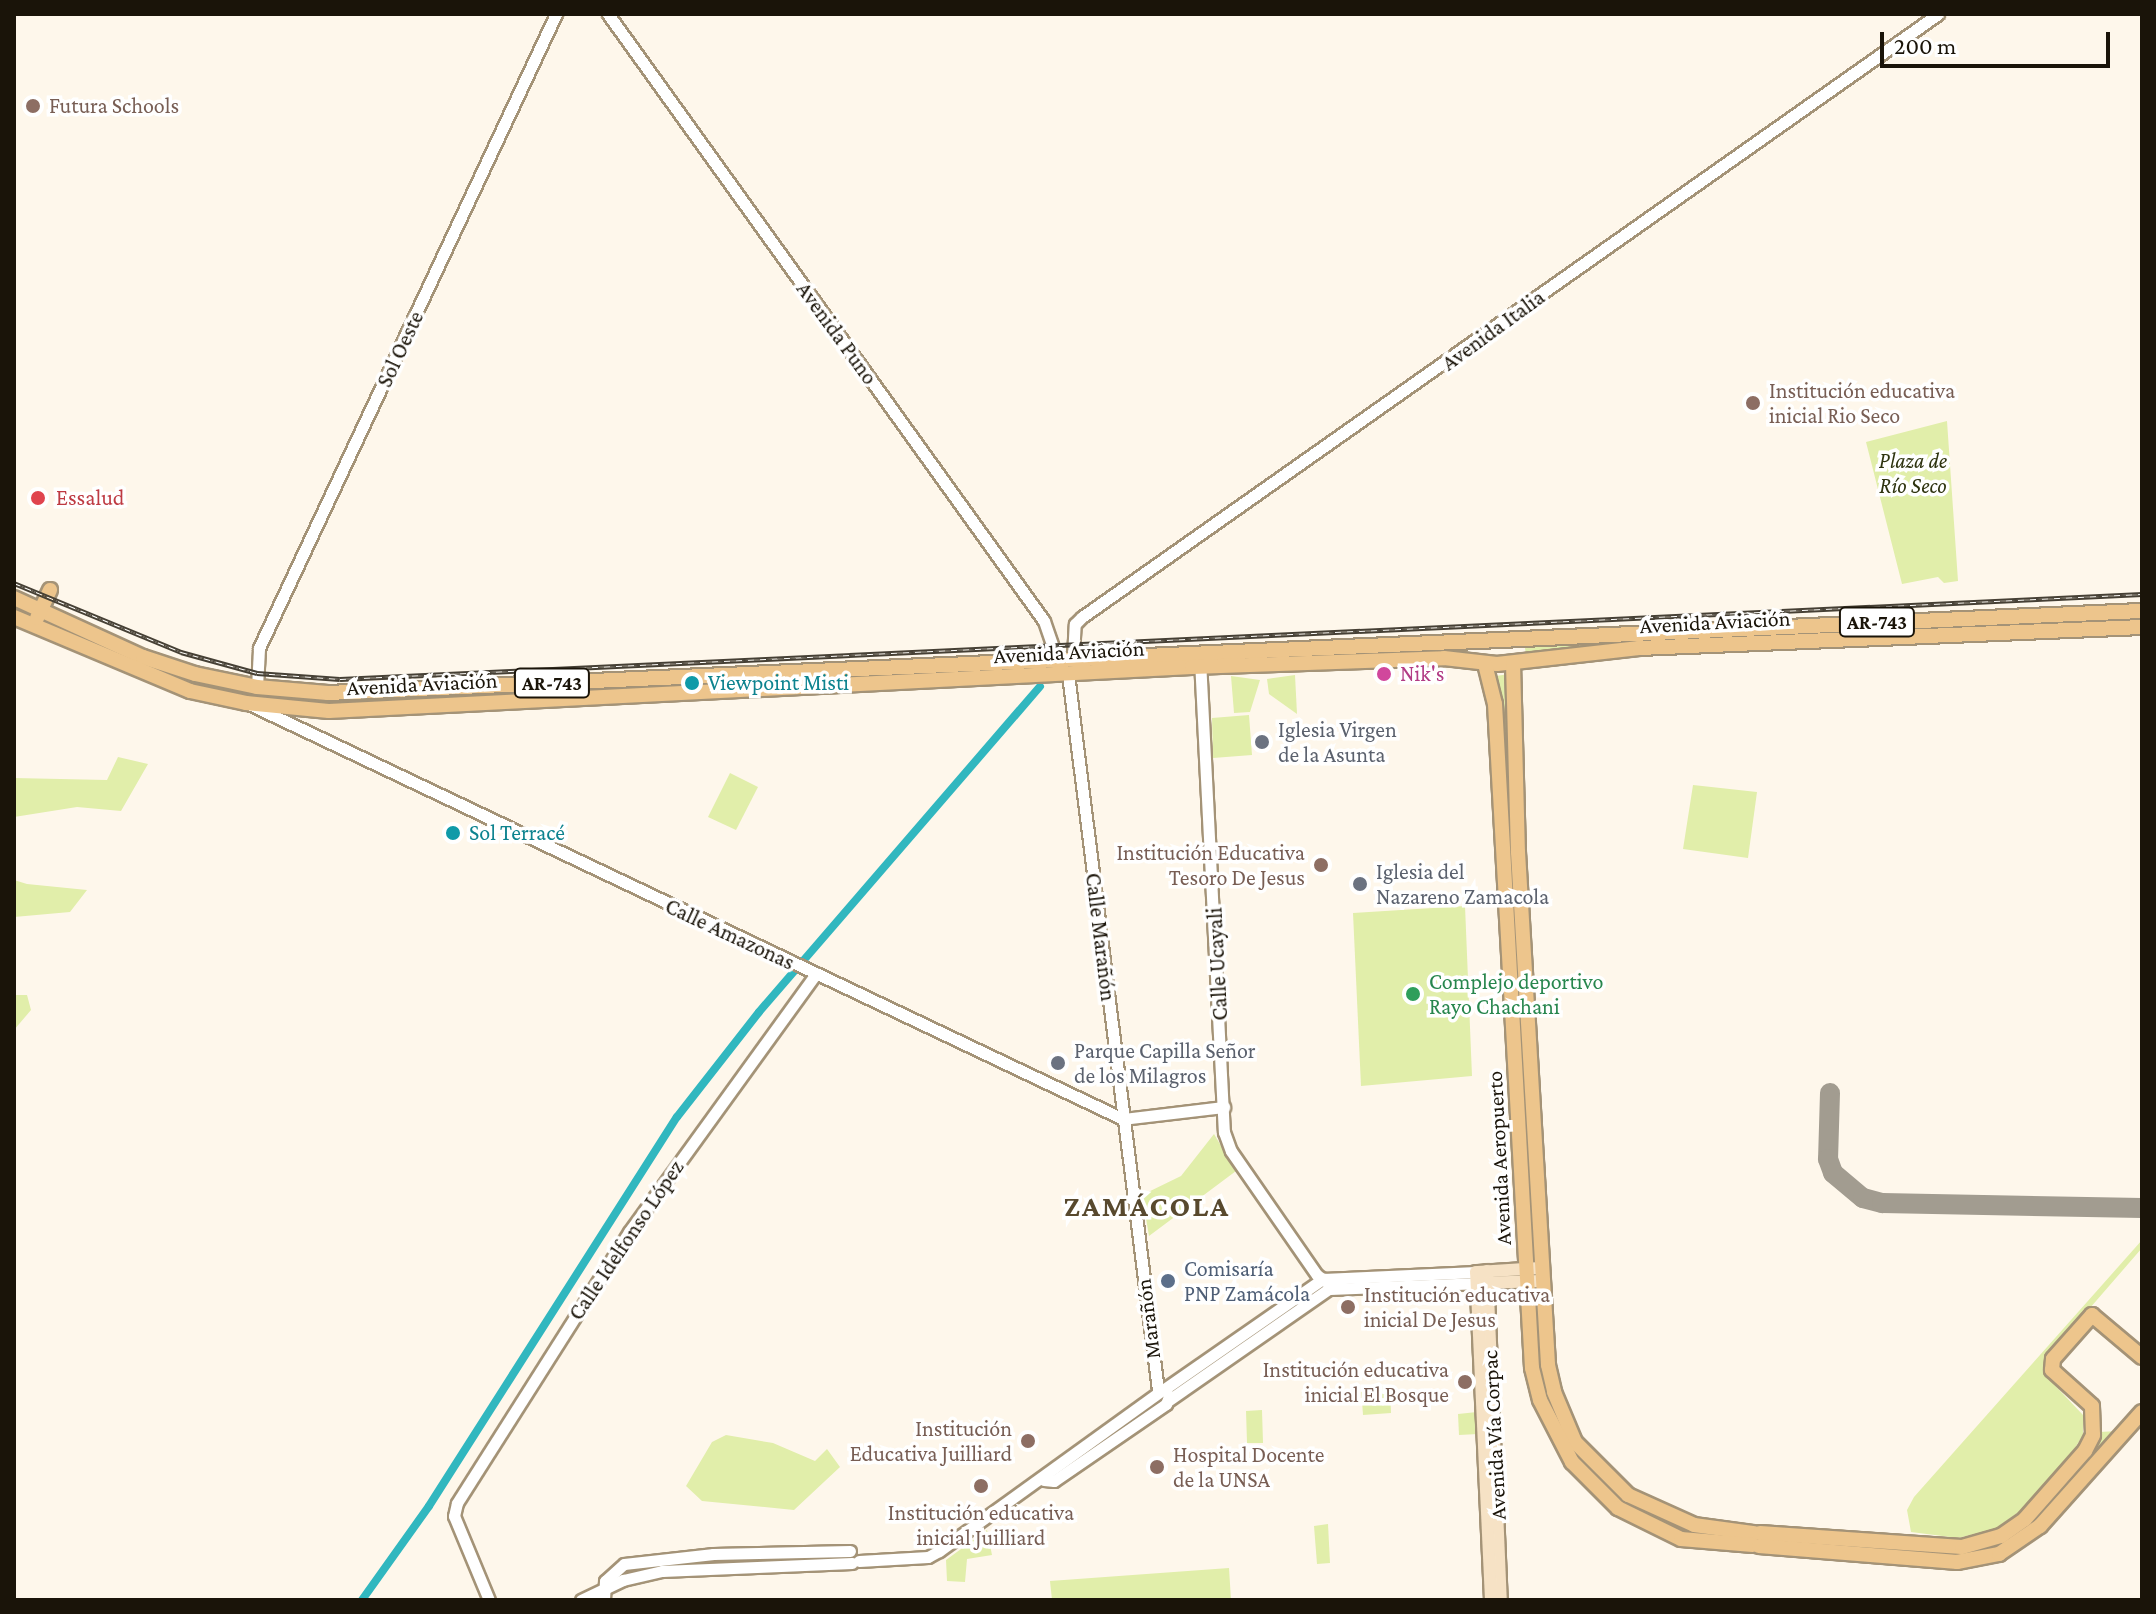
<!DOCTYPE html>
<html>
<head>
<meta charset="utf-8">
<style>
  body { margin:0 }
  #map { position:relative; width:2156px; height:1614px; overflow:hidden; background:#fef7eb; font-family:"Crimson Pro",serif }
  div>[style] { position:absolute }
  .green>* { inset:0; background:#e1eeaa }
  .canal>* { height:8px; margin:-4px; padding:0 4px; transform-origin:4px; border-radius:4px; background:#31b7bf }
  .taxiway>* { height:20px; margin:-10px; padding:0 10px; transform-origin:10px; border-radius:10px; background:#a29c90 }
  .roads { filter:drop-shadow(2px 0 #a49377) drop-shadow(-2px 0 #a49377) drop-shadow(0 2px #a49377) drop-shadow(0 -2px #a49377) }
  .tertiary>* { height:11px; margin:-5.5px; padding:0 5.5px; transform-origin:5.5px; border-radius:5.5px; background:#fff }
  .secondary>* { height:12px; margin:-6px; padding:0 6px; transform-origin:6px; border-radius:6px; background:#f6e2c5 }
  .primary>* { height:14px; margin:-7px; padding:0 7px; transform-origin:7px; border-radius:7px; background:#edc58c }
  .rail>* { height:5px; margin-top:-2.5px; transform-origin:0; background:repeating-linear-gradient(90deg,#fff 0 6px,#464035 0 12px); box-sizing:border-box; border-block:2px solid #464035 }
  .dots>* { width:22px; height:22px; translate:-50% -50%; box-sizing:border-box; border:4px solid #fff; border-radius:50% }
  span { translate:-50% -50%; white-space:nowrap; text-align:center; line-height:1.15; -webkit-text-stroke:7px #fff; paint-order:stroke }
  .shield-label span { padding:2px 6px; background:#fff; border:2px solid; border-radius:6px; -webkit-text-stroke-width:0 }
  .shield-label { font-size:20px; color:#1a1409; font-weight:700 }
  .education-label { font-size:22px; color:#785e54 }
  .left { translate:0 -50%; text-align:left }
  .right { translate:-100% -50%; text-align:right }
  .street-label { font-size:22px; color:#1a1409 }
  .park-label { font-size:22px; color:#2e330f; font-style:italic }
  .health-label { font-size:22px; color:#be3a42 }
  .hotel-label { font-size:22px; color:#b23c85 }
  .culture-label { font-size:22px; color:#0d838f }
  .worship-label { font-size:22px; color:#5b616d }
  .leisure-label { font-size:22px; color:#27864d }
  .service-label { font-size:22px; color:#4e5e75 }
  .district-label { font-size:30px; color:#58492e; font-weight:700; letter-spacing:2px }
  .frame { position:absolute; inset:0; border:16px solid #1a1409; pointer-events:none }
  .scale { position:absolute; left:1880px; top:32px; width:230px; height:36px; box-sizing:border-box; border:4px solid #1a1409; border-top:0; padding-left:10px; font-size:24px; line-height:28px; white-space:nowrap; color:#1a1409; -webkit-text-stroke:6px #fff; paint-order:stroke }
</style>
</head>
<body>
<div id="map">
  <div class="green">
    <i style="clip-path:polygon(1947px 421px,1958px 581px,1944px 583px,1938px 577px,1902px 584px,1866px 442px)"></i>
    <i style="clip-path:polygon(47px 619px,214px 683px,424px 694px,424px 702px,342px 706px,237px 696px,167px 678px,44px 626px)"></i>
    <i style="clip-path:polygon(1611px 638px,1612px 645px,1526px 655px,1524px 641px)"></i>
    <i style="clip-path:polygon(1047px 663px,1047px 670px,448px 701px,447px 694px)"></i>
    <i style="clip-path:polygon(1509px 674px,1511px 841px,1509px 841px,1496px 676px)"></i>
    <i style="clip-path:polygon(1295px 675px,1297px 714px,1269px 694px,1267px 679px)"></i>
    <i style="clip-path:polygon(1231px 676px,1260px 680px,1250px 712px,1234px 713px)"></i>
    <i style="clip-path:polygon(1249px 715px,1252px 755px,1213px 758px,1212px 718px)"></i>
    <i style="clip-path:polygon(118px 757px,148px 764px,121px 811px,77px 807px,14px 817px,14px 778px,107px 780px)"></i>
    <i style="clip-path:polygon(730px 773px,758px 787px,736px 830px,708px 817px)"></i>
    <i style="clip-path:polygon(1693px 785px,1757px 792px,1748px 858px,1683px 849px)"></i>
    <i style="clip-path:polygon(1510px 851px,1537px 1259px,1533px 1261px)"></i>
    <i style="clip-path:polygon(14px 880px,27px 884px,87px 890px,70px 912px,14px 917px)"></i>
    <i style="clip-path:polygon(1465px 906px,1472px 1076px,1361px 1086px,1353px 913px)"></i>
    <i style="clip-path:polygon(14px 995px,27px 995px,31px 1010px,14px 1030px)"></i>
    <i style="clip-path:polygon(1214px 1134px,1236px 1171px,1149px 1236px,1142px 1195px,1181px 1176px)"></i>
    <i style="clip-path:polygon(2142px 1240px,2142px 1248px,2044px 1361px,2046px 1376px,2083px 1415px,2083px 1435px,2075px 1448px,2020px 1511px,1995px 1529px,1958px 1538px,1911px 1532px,1907px 1510px,1914px 1497px)"></i>
    <i style="clip-path:polygon(1537px 1289px,1544px 1365px,1592px 1470px,1625px 1499px,1665px 1521px,1753px 1536px,1683px 1535px,1621px 1505px,1566px 1448px,1539px 1380px)"></i>
    <i style="clip-path:polygon(1390px 1386px,1391px 1413px,1363px 1415px,1361px 1387px)"></i>
    <i style="clip-path:polygon(1262px 1410px,1263px 1443px,1247px 1443px,1246px 1411px)"></i>
    <i style="clip-path:polygon(1477px 1412px,1478px 1434px,1459px 1435px,1458px 1414px)"></i>
    <i style="clip-path:polygon(2119px 1431px,2035px 1526px,2011px 1544px,1963px 1558px,1904px 1552px,2001px 1541px,2099px 1432px)"></i>
    <i style="clip-path:polygon(726px 1435px,773px 1443px,815px 1461px,827px 1449px,840px 1467px,794px 1510px,702px 1501px,686px 1486px,712px 1442px)"></i>
    <i style="clip-path:polygon(1328px 1524px,1330px 1563px,1317px 1564px,1314px 1526px)"></i>
    <i style="clip-path:polygon(987px 1530px,992px 1555px,967px 1559px,965px 1582px,947px 1581px,946px 1560px)"></i>
    <i style="clip-path:polygon(1229px 1568px,1231px 1600px,1052px 1600px,1050px 1581px)"></i>
  </div>
  <div class="canal">
    <i style="left:362px;top:1600px;width:115px;rotate:-54.5deg"></i>
    <i style="left:429px;top:1506px;width:461px;rotate:-57.5deg"></i>
    <i style="left:677px;top:1117px;width:133px;rotate:-52deg"></i>
    <i style="left:759px;top:1012px;width:430px;rotate:-49.2deg"></i>
  </div>
  <div class="taxiway">
    <i style="left:1830px;top:1093px;width:66px;rotate:91.7deg"></i>
    <i style="left:1828px;top:1159px;width:15px;rotate:70deg"></i>
    <i style="left:1833px;top:1173px;width:39px;rotate:40deg"></i>
    <i style="left:1863px;top:1198px;width:20px;rotate:15deg"></i>
    <i style="left:1882px;top:1203px;width:260px;rotate:1.1deg"></i>
  </div>
  <div class="roads">
    <div class="tertiary">
      <i style="left:608px;top:14px;width:747px;rotate:54.31deg"></i>
      <i style="left:1044px;top:621px;width:39px;rotate:71deg"></i>
      <i style="left:1073px;top:657px;width:33px;rotate:-87deg"></i>
      <i style="left:1075px;top:624px;width:10px;rotate:-45deg"></i>
      <i style="left:1082px;top:617px;width:1047px;rotate:-35.16deg"></i>
      <i style="left:1200px;top:660px;width:473px;rotate:87.1deg"></i>
      <i style="left:1224px;top:1132px;width:20px;rotate:70deg"></i>
      <i style="left:1231px;top:1151px;width:151px;rotate:55.3deg"></i>
      <i style="left:1317px;top:1275px;width:22px;rotate:36deg"></i>
      <i style="left:1068px;top:674px;width:722px;rotate:82.84deg"></i>
      <i style="left:257px;top:687px;width:39px;rotate:-87deg"></i>
      <i style="left:259px;top:648px;width:700px;rotate:-64.9deg"></i>
      <i style="left:247px;top:703px;width:970px;rotate:25.4deg"></i>
      <i style="left:1123px;top:1119px;width:102px;rotate:-6.8deg"></i>
      <i style="left:1163px;top:1390px;width:195px;rotate:-34.8deg"></i>
      <i style="left:1323px;top:1279px;width:153px;rotate:-2.6deg"></i>
      <i style="left:1169px;top:1400px;width:195px;rotate:-34.8deg"></i>
      <i style="left:1329px;top:1289px;width:147px;rotate:-2.3deg"></i>
      <i style="left:1044px;top:1480px;width:10px;rotate:6deg"></i>
      <i style="left:1054px;top:1481px;width:136px;rotate:-34.5deg"></i>
      <i style="left:1166px;top:1404px;width:9px;rotate:-69deg"></i>
      <i style="left:859px;top:1561px;width:69px;rotate:-3.3deg"></i>
      <i style="left:928px;top:1557px;width:13px;rotate:-29deg"></i>
      <i style="left:939px;top:1551px;width:275px;rotate:-35.8deg"></i>
      <i style="left:489px;top:1600px;width:91px;rotate:-112.6deg"></i>
      <i style="left:454px;top:1516px;width:13px;rotate:-77deg"></i>
      <i style="left:457px;top:1503px;width:321px;rotate:-57.6deg"></i>
      <i style="left:629px;top:1232px;width:319px;rotate:-54.1deg"></i>
      <i style="left:581px;top:1600px;width:47px;rotate:-25.5deg"></i>
      <i style="left:623px;top:1580px;width:40px;rotate:-13deg"></i>
      <i style="left:662px;top:1571px;width:190px;rotate:-2.4deg"></i>
      <i style="left:604px;top:1600px;width:19px;rotate:-87deg"></i>
      <i style="left:605px;top:1581px;width:25px;rotate:-42deg"></i>
      <i style="left:624px;top:1564px;width:90px;rotate:-6.4deg"></i>
      <i style="left:713px;top:1554px;width:137px;rotate:-1.3deg"></i>
    </div>
    <div class="secondary">
      <i style="left:1487px;top:1271px;width:329px;rotate:87.6deg"></i>
      <i style="left:1479px;top:1283px;width:64px;rotate:-1.8deg"></i>
      <i style="left:1491px;top:1600px;width:328px;rotate:-92.6deg"></i>
      <i style="left:1476px;top:1272px;width:66px;rotate:-3.5deg"></i>
    </div>
    <div class="primary">
      <i style="left:14px;top:598px;width:142px;rotate:24.6deg"></i>
      <i style="left:143px;top:657px;width:55px;rotate:18.1deg"></i>
      <i style="left:195px;top:674px;width:63px;rotate:11.8deg"></i>
      <i style="left:257px;top:687px;width:71px;rotate:4.8deg"></i>
      <i style="left:328px;top:693px;width:1816px;rotate:-2.59deg"></i>
      <i style="left:14px;top:617px;width:191px;rotate:22.8deg"></i>
      <i style="left:190px;top:691px;width:57px;rotate:12.1deg"></i>
      <i style="left:246px;top:703px;width:83px;rotate:5.5deg"></i>
      <i style="left:329px;top:711px;width:864px;rotate:-2.92deg"></i>
      <i style="left:1192px;top:667px;width:252px;rotate:-2deg"></i>
      <i style="left:1444px;top:658px;width:53px;rotate:6.5deg"></i>
      <i style="left:1497px;top:664px;width:143px;rotate:-6.4deg"></i>
      <i style="left:1639px;top:648px;width:503px;rotate:-2.39deg"></i>
      <i style="left:37px;top:618px;width:31px;rotate:-65deg"></i>
      <i style="left:1513px;top:663px;width:189px;rotate:88.5deg"></i>
      <i style="left:1518px;top:852px;width:514px;rotate:86.65deg"></i>
      <i style="left:1548px;top:1365px;width:28px;rotate:77deg"></i>
      <i style="left:1554px;top:1392px;width:54px;rotate:67.2deg"></i>
      <i style="left:1575px;top:1442px;width:75px;rotate:45deg"></i>
      <i style="left:1628px;top:1495px;width:72px;rotate:24.4deg"></i>
      <i style="left:1694px;top:1525px;width:61px;rotate:7.6deg"></i>
      <i style="left:1485px;top:664px;width:41px;rotate:76deg"></i>
      <i style="left:1495px;top:704px;width:665px;rotate:86.81deg"></i>
      <i style="left:1532px;top:1368px;width:33px;rotate:76deg"></i>
      <i style="left:1540px;top:1400px;width:70px;rotate:62.7deg"></i>
      <i style="left:1572px;top:1462px;width:65px;rotate:45deg"></i>
      <i style="left:1618px;top:1508px;width:70px;rotate:26.2deg"></i>
      <i style="left:1681px;top:1539px;width:72px;rotate:4.8deg"></i>
      <i style="left:1760px;top:1533px;width:202px;rotate:4deg"></i>
      <i style="left:1962px;top:1547px;width:41px;rotate:-15.8deg"></i>
      <i style="left:2001px;top:1536px;width:29px;rotate:-35deg"></i>
      <i style="left:2025px;top:1519px;width:91px;rotate:-48.6deg"></i>
      <i style="left:2085px;top:1451px;width:18px;rotate:-63deg"></i>
      <i style="left:2093px;top:1435px;width:29px;rotate:-92deg"></i>
      <i style="left:2092px;top:1406px;width:54px;rotate:-138deg"></i>
      <i style="left:2052px;top:1370px;width:11px;rotate:-85deg"></i>
      <i style="left:2053px;top:1359px;width:59px;rotate:-48.4deg"></i>
      <i style="left:2092px;top:1315px;width:65px;rotate:40deg"></i>
      <i style="left:1759px;top:1546px;width:199px;rotate:4.6deg"></i>
      <i style="left:1957px;top:1562px;width:43px;rotate:-10.8deg"></i>
      <i style="left:1999px;top:1554px;width:50px;rotate:-34.3deg"></i>
      <i style="left:2040px;top:1526px;width:153px;rotate:-48.2deg"></i>
    </div>
  </div>
  <div class="rail">
    <i style="left:14px;top:583px;width:181px;rotate:22.4deg"></i>
    <i style="left:181px;top:652px;width:79px;rotate:15.4deg"></i>
    <i style="left:257px;top:673px;width:83px;rotate:4.1deg"></i>
    <i style="left:340px;top:679px;width:1804px;rotate:-2.7deg"></i>
  </div>
  <div class="dots">
    <i style="left:33px;top:106px;background:#8d6e63"></i>
    <i style="left:1753px;top:403px;background:#8d6e63"></i>
    <i style="left:38px;top:498px;background:#e0444e"></i>
    <i style="left:1384px;top:674px;background:#d1479c"></i>
    <i style="left:692px;top:683px;background:#0f9aa8"></i>
    <i style="left:1262px;top:742px;background:#6b7280"></i>
    <i style="left:453px;top:833px;background:#0f9aa8"></i>
    <i style="left:1321px;top:865px;background:#8d6e63"></i>
    <i style="left:1360px;top:884px;background:#6b7280"></i>
    <i style="left:1413px;top:994px;background:#2e9e5b"></i>
    <i style="left:1058px;top:1063px;background:#6b7280"></i>
    <i style="left:1168px;top:1281px;background:#5c6f8a"></i>
    <i style="left:1348px;top:1307px;background:#8d6e63"></i>
    <i style="left:1465px;top:1382px;background:#8d6e63"></i>
    <i style="left:1028px;top:1441px;background:#8d6e63"></i>
    <i style="left:1157px;top:1467px;background:#8d6e63"></i>
    <i style="left:981px;top:1486px;background:#8d6e63"></i>
  </div>
  <div class="shield-label">
    <span style="left:1877px;top:622px">AR-743</span>
    <span style="left:552px;top:683px">AR-743</span>
  </div>
  <div class="education-label">
    <span class="left" style="left:49px;top:106px">Futura Schools</span>
    <span class="left" style="left:1769px;top:403px">Institución educativa<br>inicial Rio Seco</span>
    <span class="right" style="left:1305px;top:865px">Institución Educativa<br>Tesoro De Jesus</span>
    <span class="left" style="left:1364px;top:1307px">Institución educativa<br>inicial De Jesus</span>
    <span class="right" style="left:1449px;top:1382px">Institución educativa<br>inicial El Bosque</span>
    <span class="right" style="left:1012px;top:1441px">Institución<br>Educativa Juilliard</span>
    <span class="left" style="left:1173px;top:1467px">Hospital Docente<br>de la UNSA</span>
    <span style="left:981px;top:1525px">Institución educativa<br>inicial Juilliard</span>
  </div>
  <div class="street-label">
    <span style="left:1493px;top:330px;rotate:-36deg">Avenida Italia</span>
    <span style="left:837px;top:333px;rotate:54deg">Avenida Puno</span>
    <span style="left:400px;top:349px;rotate:-65deg">Sol Oeste</span>
    <span style="left:1715px;top:622px;rotate:-3deg">Avenida Aviación</span>
    <span style="left:1069px;top:652px;rotate:-3deg">Avenida Aviación</span>
    <span style="left:422px;top:684px;rotate:-3deg">Avenida Aviación</span>
    <span style="left:730px;top:934px;rotate:25deg">Calle Amazonas</span>
    <span style="left:1101px;top:937px;rotate:83deg">Calle Marañón</span>
    <span style="left:1217px;top:964px;rotate:-93deg">Calle Ucayali</span>
    <span style="left:1499px;top:1158px;rotate:-93deg">Avenida Aeropuerto</span>
    <span style="left:626px;top:1240px;rotate:-56deg">Calle Idelfonso López</span>
    <span style="left:1148px;top:1319px;rotate:-97deg">Marañón</span>
    <span style="left:1494px;top:1435px;rotate:-93deg">Avenida Vía Corpac</span>
  </div>
  <div class="park-label">
    <span style="left:1913px;top:473px">Plaza de<br>Río Seco</span>
  </div>
  <div class="health-label">
    <span class="left" style="left:56px;top:498px">Essalud</span>
  </div>
  <div class="hotel-label">
    <span class="left" style="left:1400px;top:674px">Nik's</span>
  </div>
  <div class="culture-label">
    <span class="left" style="left:708px;top:683px">Viewpoint Misti</span>
    <span class="left" style="left:469px;top:833px">Sol Terracé</span>
  </div>
  <div class="worship-label">
    <span class="left" style="left:1278px;top:742px">Iglesia Virgen<br>de la Asunta</span>
    <span class="left" style="left:1376px;top:884px">Iglesia del<br>Nazareno Zamacola</span>
    <span class="left" style="left:1074px;top:1063px">Parque Capilla Señor<br>de los Milagros</span>
  </div>
  <div class="leisure-label">
    <span class="left" style="left:1429px;top:994px">Complejo deportivo<br>Rayo Chachani</span>
  </div>
  <div class="service-label">
    <span class="left" style="left:1184px;top:1281px">Comisaría<br>PNP Zamácola</span>
  </div>
  <div class="district-label">
    <span style="left:1147px;top:1206px">ZAMÁCOLA</span>
  </div>
  <div class="frame"></div>
  <div class="scale">200 m</div>
</div>
</body>
</html>
